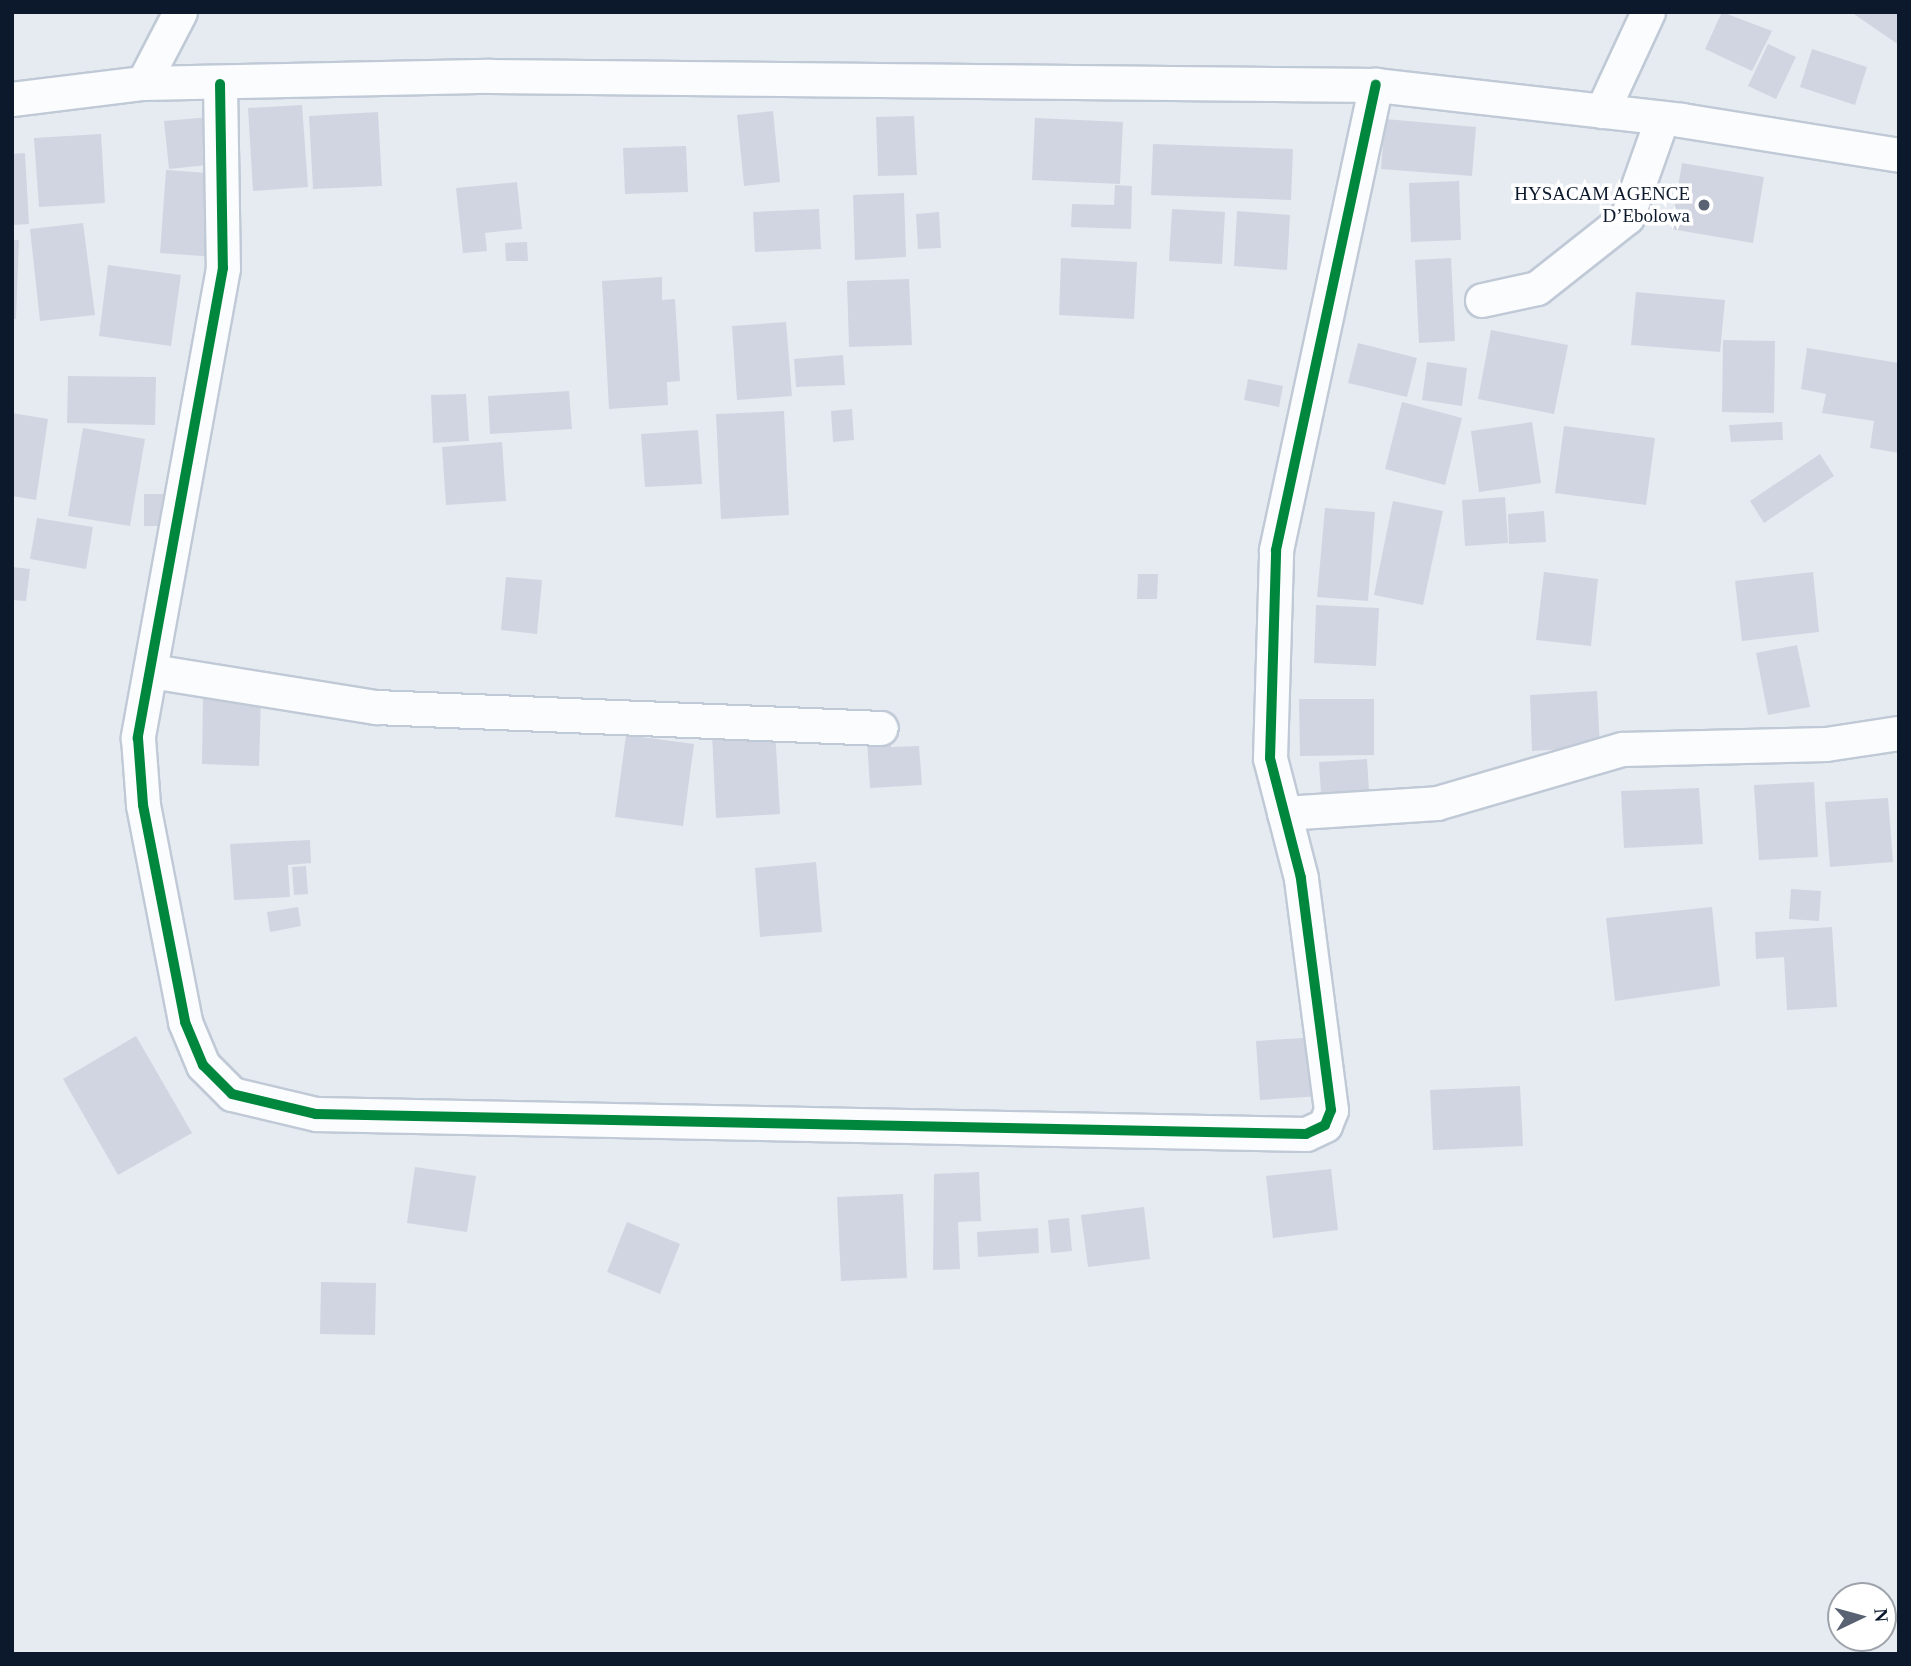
<!DOCTYPE html>
<html>
<head>
<meta charset="utf-8">
<style>
  body { margin:0 }
  #map { position:relative; width:1911px; height:1666px; overflow:hidden; background:#e6ebf1; font-family:Georgia,serif }
  div>[style] { position:absolute }
  .building>* { inset:0; background:#d1d5e1 }
  .roads { filter:drop-shadow(2px 0 #c0c9d6) drop-shadow(-2px 0 #c0c9d6) drop-shadow(0 2px #c0c9d6) drop-shadow(0 -2px #c0c9d6) }
  .street>* { height:33px; margin:-16.5px; padding:0 16.5px; transform-origin:16.5px; border-radius:16.5px; background:#fbfcfd }
  .cycleway>* { height:10px; margin:-5px; padding:0 5px; transform-origin:5px; border-radius:5px; background:#00873e }
  .dots>* { width:19px; height:19px; translate:-50% -50%; box-sizing:border-box; border:4px solid #fff; border-radius:50% }
  span { translate:-50% -50%; white-space:nowrap; text-align:center; line-height:1.15; -webkit-text-stroke:7px #fff; paint-order:stroke }
  .poi-label { font-size:19px; color:#0c192d }
  .right { translate:-100% -50%; text-align:right }
  .frame { position:absolute; inset:0; border:14px solid #0c192d; pointer-events:none }
  .north { position:absolute; left:1827px; top:1582px; width:70px; height:70px; box-sizing:border-box; background:#fff; border:2px solid #9ea3ab; border-radius:50%; rotate:85deg; font-size:19px; font-weight:700; line-height:28px; text-align:center; color:#0c192d }
  .north::after { content:''; display:block; margin:auto; width:24px; height:32px; background:#586272; clip-path:polygon(50% 0,100% 100%,50% 72%,0 100%) }
</style>
</head>
<body>
<div id="map">
  <div class="building">
    <i style="clip-path:polygon(1722px 12px,1772px 31px,1752px 71px,1705px 49px)"></i>
    <i style="clip-path:polygon(1851px 12px,1899px 12px,1899px 45px)"></i>
    <i style="clip-path:polygon(1768px 44px,1796px 57px,1776px 99px,1748px 86px)"></i>
    <i style="clip-path:polygon(1812px 49px,1867px 67px,1855px 105px,1800px 87px)"></i>
    <i style="clip-path:polygon(302px 105px,308px 187px,253px 191px,248px 108px)"></i>
    <i style="clip-path:polygon(773px 111px,780px 182px,744px 186px,737px 115px)"></i>
    <i style="clip-path:polygon(378px 112px,382px 186px,313px 189px,309px 116px)"></i>
    <i style="clip-path:polygon(222px 116px,227px 163px,169px 169px,164px 121px)"></i>
    <i style="clip-path:polygon(914px 116px,917px 175px,878px 176px,876px 117px)"></i>
    <i style="clip-path:polygon(1035px 118px,1123px 122px,1120px 184px,1032px 180px)"></i>
    <i style="clip-path:polygon(1385px 119px,1476px 127px,1472px 176px,1381px 169px)"></i>
    <i style="clip-path:polygon(101px 134px,105px 203px,39px 207px,34px 138px)"></i>
    <i style="clip-path:polygon(1153px 144px,1293px 149px,1291px 200px,1151px 195px)"></i>
    <i style="clip-path:polygon(686px 146px,688px 192px,625px 194px,623px 148px)"></i>
    <i style="clip-path:polygon(25px 153px,29px 224px,12px 225px,12px 154px)"></i>
    <i style="clip-path:polygon(1682px 163px,1764px 177px,1753px 243px,1671px 229px)"></i>
    <i style="clip-path:polygon(166px 170px,222px 174px,216px 257px,160px 253px)"></i>
    <i style="clip-path:polygon(1459px 181px,1461px 240px,1411px 242px,1409px 183px)"></i>
    <i style="clip-path:polygon(517px 182px,522px 229px,485px 233px,487px 251px,463px 253px,456px 188px)"></i>
    <i style="clip-path:polygon(1115px 185px,1132px 186px,1131px 229px,1071px 227px,1072px 204px,1114px 205px)"></i>
    <i style="clip-path:polygon(904px 193px,906px 257px,855px 260px,853px 195px)"></i>
    <i style="clip-path:polygon(819px 209px,821px 249px,755px 252px,753px 212px)"></i>
    <i style="clip-path:polygon(1172px 209px,1225px 212px,1222px 264px,1169px 261px)"></i>
    <i style="clip-path:polygon(1237px 211px,1290px 215px,1287px 270px,1234px 266px)"></i>
    <i style="clip-path:polygon(939px 212px,941px 248px,918px 249px,916px 214px)"></i>
    <i style="clip-path:polygon(83px 223px,95px 315px,40px 321px,30px 229px)"></i>
    <i style="clip-path:polygon(12px 240px,19px 240px,16px 319px,12px 319px)"></i>
    <i style="clip-path:polygon(527px 242px,528px 261px,506px 261px,505px 243px)"></i>
    <i style="clip-path:polygon(1061px 258px,1137px 262px,1134px 319px,1059px 315px)"></i>
    <i style="clip-path:polygon(1451px 258px,1455px 341px,1419px 343px,1415px 260px)"></i>
    <i style="clip-path:polygon(108px 265px,181px 275px,171px 346px,99px 336px)"></i>
    <i style="clip-path:polygon(662px 277px,662px 300px,675px 299px,680px 381px,667px 382px,668px 405px,609px 409px,602px 281px)"></i>
    <i style="clip-path:polygon(909px 279px,912px 345px,849px 347px,847px 281px)"></i>
    <i style="clip-path:polygon(1636px 292px,1725px 300px,1720px 352px,1631px 345px)"></i>
    <i style="clip-path:polygon(786px 322px,792px 396px,737px 400px,732px 326px)"></i>
    <i style="clip-path:polygon(1491px 330px,1568px 345px,1554px 414px,1478px 399px)"></i>
    <i style="clip-path:polygon(1723px 340px,1775px 341px,1774px 413px,1722px 412px)"></i>
    <i style="clip-path:polygon(1358px 343px,1417px 358px,1407px 397px,1348px 383px)"></i>
    <i style="clip-path:polygon(1807px 348px,1899px 363px,1899px 453px,1870px 448px,1874px 421px,1822px 413px,1826px 394px,1801px 389px)"></i>
    <i style="clip-path:polygon(843px 355px,845px 385px,796px 387px,794px 359px)"></i>
    <i style="clip-path:polygon(1427px 362px,1467px 368px,1462px 406px,1422px 400px)"></i>
    <i style="clip-path:polygon(68px 376px,156px 377px,155px 425px,67px 423px)"></i>
    <i style="clip-path:polygon(1248px 379px,1283px 386px,1279px 407px,1244px 400px)"></i>
    <i style="clip-path:polygon(569px 391px,572px 429px,490px 434px,488px 396px)"></i>
    <i style="clip-path:polygon(466px 394px,469px 441px,433px 443px,431px 395px)"></i>
    <i style="clip-path:polygon(1402px 402px,1462px 418px,1445px 485px,1385px 469px)"></i>
    <i style="clip-path:polygon(852px 409px,854px 440px,833px 442px,831px 411px)"></i>
    <i style="clip-path:polygon(784px 411px,789px 515px,721px 519px,716px 414px)"></i>
    <i style="clip-path:polygon(12px 413px,48px 419px,36px 500px,12px 496px)"></i>
    <i style="clip-path:polygon(1532px 422px,1541px 483px,1479px 492px,1471px 431px)"></i>
    <i style="clip-path:polygon(1782px 422px,1783px 440px,1731px 442px,1729px 425px)"></i>
    <i style="clip-path:polygon(1564px 426px,1655px 438px,1646px 505px,1555px 493px)"></i>
    <i style="clip-path:polygon(83px 428px,145px 439px,130px 526px,68px 516px)"></i>
    <i style="clip-path:polygon(698px 430px,702px 484px,645px 487px,641px 434px)"></i>
    <i style="clip-path:polygon(502px 442px,506px 501px,446px 505px,442px 447px)"></i>
    <i style="clip-path:polygon(1820px 454px,1834px 476px,1764px 523px,1750px 501px)"></i>
    <i style="clip-path:polygon(144px 494px,172px 494px,172px 526px,144px 526px)"></i>
    <i style="clip-path:polygon(1505px 497px,1508px 543px,1465px 546px,1462px 500px)"></i>
    <i style="clip-path:polygon(1393px 501px,1443px 511px,1423px 605px,1374px 595px)"></i>
    <i style="clip-path:polygon(1325px 508px,1375px 512px,1368px 601px,1317px 597px)"></i>
    <i style="clip-path:polygon(1544px 511px,1546px 542px,1509px 544px,1508px 514px)"></i>
    <i style="clip-path:polygon(37px 518px,93px 527px,86px 569px,30px 559px)"></i>
    <i style="clip-path:polygon(12px 567px,30px 569px,26px 601px,12px 600px)"></i>
    <i style="clip-path:polygon(1544px 572px,1598px 579px,1591px 646px,1536px 640px)"></i>
    <i style="clip-path:polygon(1813px 572px,1819px 632px,1742px 641px,1735px 581px)"></i>
    <i style="clip-path:polygon(1138px 574px,1158px 574px,1157px 599px,1137px 599px)"></i>
    <i style="clip-path:polygon(506px 577px,542px 580px,537px 634px,501px 630px)"></i>
    <i style="clip-path:polygon(1316px 605px,1379px 608px,1376px 666px,1314px 663px)"></i>
    <i style="clip-path:polygon(1797px 645px,1810px 707px,1768px 715px,1756px 653px)"></i>
    <i style="clip-path:polygon(1597px 691px,1600px 747px,1532px 751px,1530px 695px)"></i>
    <i style="clip-path:polygon(203px 697px,261px 698px,259px 766px,202px 764px)"></i>
    <i style="clip-path:polygon(1299px 699px,1374px 699px,1374px 755px,1300px 756px)"></i>
    <i style="clip-path:polygon(775px 730px,780px 814px,716px 818px,712px 734px)"></i>
    <i style="clip-path:polygon(626px 735px,694px 744px,683px 826px,615px 817px)"></i>
    <i style="clip-path:polygon(891px 737px,891px 747px,919px 746px,922px 785px,870px 788px,867px 739px)"></i>
    <i style="clip-path:polygon(1367px 759px,1370px 807px,1322px 810px,1319px 762px)"></i>
    <i style="clip-path:polygon(1814px 782px,1818px 857px,1759px 860px,1754px 785px)"></i>
    <i style="clip-path:polygon(1699px 788px,1703px 844px,1624px 848px,1621px 791px)"></i>
    <i style="clip-path:polygon(1888px 798px,1893px 862px,1830px 867px,1825px 802px)"></i>
    <i style="clip-path:polygon(310px 840px,311px 863px,288px 865px,290px 897px,234px 900px,230px 844px)"></i>
    <i style="clip-path:polygon(816px 862px,822px 932px,760px 937px,755px 868px)"></i>
    <i style="clip-path:polygon(306px 866px,308px 894px,294px 895px,292px 867px)"></i>
    <i style="clip-path:polygon(1791px 889px,1821px 891px,1819px 921px,1789px 919px)"></i>
    <i style="clip-path:polygon(298px 907px,301px 926px,270px 932px,267px 912px)"></i>
    <i style="clip-path:polygon(1712px 907px,1720px 986px,1615px 1001px,1606px 918px)"></i>
    <i style="clip-path:polygon(1832px 927px,1837px 1007px,1787px 1010px,1784px 957px,1756px 959px,1755px 932px)"></i>
    <i style="clip-path:polygon(136px 1036px,192px 1133px,118px 1175px,63px 1079px)"></i>
    <i style="clip-path:polygon(1319px 1037px,1323px 1096px,1260px 1100px,1256px 1041px)"></i>
    <i style="clip-path:polygon(1520px 1086px,1523px 1146px,1433px 1150px,1430px 1090px)"></i>
    <i style="clip-path:polygon(415px 1167px,476px 1176px,467px 1232px,407px 1223px)"></i>
    <i style="clip-path:polygon(1331px 1169px,1338px 1230px,1273px 1238px,1266px 1176px)"></i>
    <i style="clip-path:polygon(979px 1172px,981px 1221px,958px 1222px,960px 1269px,933px 1270px,934px 1174px)"></i>
    <i style="clip-path:polygon(903px 1194px,907px 1278px,841px 1281px,837px 1197px)"></i>
    <i style="clip-path:polygon(1144px 1207px,1150px 1259px,1088px 1267px,1081px 1215px)"></i>
    <i style="clip-path:polygon(1069px 1218px,1072px 1251px,1051px 1253px,1048px 1220px)"></i>
    <i style="clip-path:polygon(627px 1222px,680px 1244px,660px 1294px,607px 1272px)"></i>
    <i style="clip-path:polygon(1038px 1228px,1039px 1253px,978px 1257px,977px 1232px)"></i>
    <i style="clip-path:polygon(321px 1282px,376px 1283px,375px 1335px,320px 1334px)"></i>
  </div>
  <div class="roads">
    <div class="street">
      <i style="left:143px;top:83px;width:80px;rotate:-62.5deg"></i>
      <i style="left:220px;top:84px;width:184px;rotate:89.1deg"></i>
      <i style="left:223px;top:268px;width:478px;rotate:100.3deg"></i>
      <i style="left:138px;top:738px;width:67px;rotate:85.7deg"></i>
      <i style="left:143px;top:805px;width:221px;rotate:79deg"></i>
      <i style="left:185px;top:1022px;width:47px;rotate:67.3deg"></i>
      <i style="left:203px;top:1065px;width:41px;rotate:45deg"></i>
      <i style="left:232px;top:1094px;width:86px;rotate:13.4deg"></i>
      <i style="left:316px;top:1114px;width:990px;rotate:1.16deg"></i>
      <i style="left:1306px;top:1134px;width:21px;rotate:-25deg"></i>
      <i style="left:1325px;top:1125px;width:16px;rotate:-68deg"></i>
      <i style="left:1331px;top:1110px;width:234px;rotate:-97.4deg"></i>
      <i style="left:1301px;top:878px;width:124px;rotate:-104.5deg"></i>
      <i style="left:1270px;top:758px;width:208px;rotate:-88.3deg"></i>
      <i style="left:1276px;top:550px;width:476px;rotate:-77.9deg"></i>
      <i style="left:12px;top:99px;width:132px;rotate:-7deg"></i>
      <i style="left:143px;top:83px;width:347px;rotate:-1.2deg"></i>
      <i style="left:490px;top:76px;width:886px;rotate:0.58deg"></i>
      <i style="left:1376px;top:85px;width:307px;rotate:6.5deg"></i>
      <i style="left:1681px;top:120px;width:221px;rotate:9.1deg"></i>
      <i style="left:1602px;top:111px;width:109px;rotate:-65.1deg"></i>
      <i style="left:1482px;top:300px;width:56px;rotate:-12.3deg"></i>
      <i style="left:1537px;top:288px;width:115px;rotate:-38.3deg"></i>
      <i style="left:1627px;top:217px;width:105px;rotate:-70.5deg"></i>
      <i style="left:151px;top:671px;width:228px;rotate:9.1deg"></i>
      <i style="left:376px;top:707px;width:505px;rotate:2.38deg"></i>
      <i style="left:1284px;top:813px;width:153px;rotate:-3.7deg"></i>
      <i style="left:1437px;top:803px;width:193px;rotate:-16.3deg"></i>
      <i style="left:1622px;top:749px;width:204px;rotate:-1.4deg"></i>
      <i style="left:1826px;top:744px;width:74px;rotate:-8.6deg"></i>
    </div>
  </div>
  <div class="cycleway">
    <i style="left:220px;top:84px;width:184px;rotate:89.1deg"></i>
    <i style="left:223px;top:268px;width:478px;rotate:100.3deg"></i>
    <i style="left:138px;top:738px;width:67px;rotate:85.7deg"></i>
    <i style="left:143px;top:805px;width:221px;rotate:79deg"></i>
    <i style="left:185px;top:1022px;width:47px;rotate:67.3deg"></i>
    <i style="left:203px;top:1065px;width:41px;rotate:45deg"></i>
    <i style="left:232px;top:1094px;width:86px;rotate:13.4deg"></i>
    <i style="left:316px;top:1114px;width:990px;rotate:1.16deg"></i>
    <i style="left:1306px;top:1134px;width:21px;rotate:-25deg"></i>
    <i style="left:1325px;top:1125px;width:16px;rotate:-68deg"></i>
    <i style="left:1331px;top:1110px;width:234px;rotate:-97.4deg"></i>
    <i style="left:1301px;top:878px;width:124px;rotate:-104.5deg"></i>
    <i style="left:1270px;top:758px;width:208px;rotate:-88.3deg"></i>
    <i style="left:1276px;top:550px;width:476px;rotate:-77.9deg"></i>
  </div>
  <div class="dots">
    <i style="left:1704px;top:205px;background:#586272"></i>
  </div>
  <div class="poi-label">
    <span class="right" style="left:1690px;top:205px">HYSACAM AGENCE<br>D’Ebolowa</span>
  </div>
  <div class="frame"></div>
  <div class="north">N</div>
</div>
</body>
</html>
